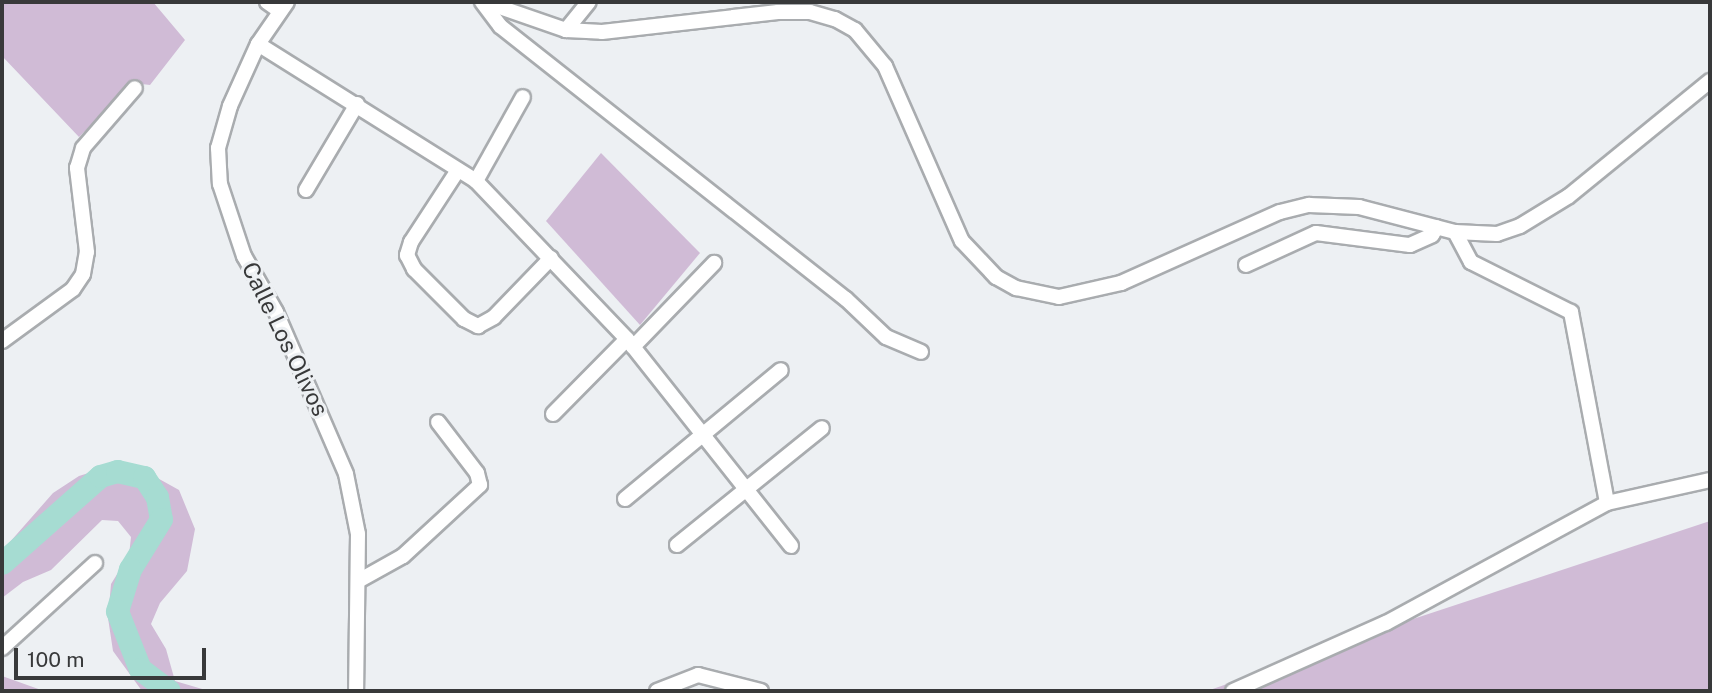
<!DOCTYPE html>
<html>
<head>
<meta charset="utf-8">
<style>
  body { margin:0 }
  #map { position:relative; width:1712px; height:693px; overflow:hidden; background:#edf0f3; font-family:"Public Sans",sans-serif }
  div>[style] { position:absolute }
  .green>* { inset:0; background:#d0bbd6 }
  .river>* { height:23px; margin:-11.5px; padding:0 11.5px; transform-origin:11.5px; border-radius:11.5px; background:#a6dcd2 }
  .roads { filter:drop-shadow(2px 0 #a9acaf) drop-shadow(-2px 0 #a9acaf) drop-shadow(0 2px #a9acaf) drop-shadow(0 -2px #a9acaf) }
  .minor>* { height:14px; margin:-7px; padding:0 7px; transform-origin:7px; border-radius:7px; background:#fff }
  span { translate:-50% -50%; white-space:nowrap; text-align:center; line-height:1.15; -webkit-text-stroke:6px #edf0f3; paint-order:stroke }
  .street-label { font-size:23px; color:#38393a }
  .frame { position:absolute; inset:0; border:4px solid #38393a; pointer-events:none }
  .scale { position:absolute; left:14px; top:648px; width:192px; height:32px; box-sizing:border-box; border:4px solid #38393a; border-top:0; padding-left:9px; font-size:21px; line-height:24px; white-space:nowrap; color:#38393a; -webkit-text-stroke:5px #edf0f3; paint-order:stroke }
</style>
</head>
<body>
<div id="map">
  <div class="green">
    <i style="clip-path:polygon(2px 2px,153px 2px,185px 40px,150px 85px,133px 83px,79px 137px,2px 56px)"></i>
    <i style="clip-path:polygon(601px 153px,700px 253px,640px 325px,546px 221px)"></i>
    <i style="clip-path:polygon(114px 465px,152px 475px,179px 490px,195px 529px,187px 571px,160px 603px,151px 624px,166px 649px,175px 681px,209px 691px,142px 691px,113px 651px,108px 618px,111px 584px,129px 555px,131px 537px,118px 521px,102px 520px,51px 570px,23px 582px,2px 598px,2px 551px,53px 493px,79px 476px)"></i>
    <i style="clip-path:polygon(1710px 521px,1710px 691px,1207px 691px,1398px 624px)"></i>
    <i style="clip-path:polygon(2px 676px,44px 691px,2px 691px)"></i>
  </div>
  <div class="river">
    <i style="left:2px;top:563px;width:131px;rotate:-41.6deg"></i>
    <i style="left:100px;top:476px;width:18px;rotate:-16deg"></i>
    <i style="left:117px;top:471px;width:28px;rotate:13deg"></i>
    <i style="left:144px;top:477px;width:24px;rotate:57deg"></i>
    <i style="left:157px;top:497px;width:22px;rotate:80deg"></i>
    <i style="left:161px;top:519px;width:59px;rotate:121.8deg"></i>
    <i style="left:130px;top:569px;width:44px;rotate:107.2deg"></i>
    <i style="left:117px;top:611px;width:62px;rotate:68.4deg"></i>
    <i style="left:140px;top:669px;width:36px;rotate:37deg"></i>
  </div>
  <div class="roads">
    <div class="minor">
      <i style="left:267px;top:2px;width:16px;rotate:35deg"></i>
      <i style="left:287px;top:2px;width:51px;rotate:124.6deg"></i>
      <i style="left:258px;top:44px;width:68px;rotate:114.3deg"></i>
      <i style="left:230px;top:106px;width:44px;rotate:105.9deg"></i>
      <i style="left:218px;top:148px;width:36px;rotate:87deg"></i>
      <i style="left:220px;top:184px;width:76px;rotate:71.6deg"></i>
      <i style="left:244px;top:256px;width:64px;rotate:60.3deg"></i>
      <i style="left:276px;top:312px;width:176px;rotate:66.6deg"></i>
      <i style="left:346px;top:474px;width:61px;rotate:78.7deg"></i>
      <i style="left:358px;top:534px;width:157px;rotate:90.7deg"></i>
      <i style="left:482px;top:2px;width:30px;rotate:53deg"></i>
      <i style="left:500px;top:26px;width:441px;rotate:38.3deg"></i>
      <i style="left:846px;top:299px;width:55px;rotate:43.5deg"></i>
      <i style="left:886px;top:337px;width:38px;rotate:23deg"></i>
      <i style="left:485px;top:2px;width:86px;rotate:19.1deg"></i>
      <i style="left:566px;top:30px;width:36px;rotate:3deg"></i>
      <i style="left:602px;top:32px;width:177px;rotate:-6.5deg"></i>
      <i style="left:778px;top:12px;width:32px"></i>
      <i style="left:810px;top:12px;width:26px;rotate:16deg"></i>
      <i style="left:835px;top:19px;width:23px;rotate:29deg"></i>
      <i style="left:855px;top:30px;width:47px;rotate:50.2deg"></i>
      <i style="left:885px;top:66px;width:191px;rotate:66.3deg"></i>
      <i style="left:962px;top:241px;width:50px;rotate:46.6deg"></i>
      <i style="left:996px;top:277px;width:23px;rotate:29deg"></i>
      <i style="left:1016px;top:288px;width:44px;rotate:11.8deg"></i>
      <i style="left:1059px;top:297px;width:64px;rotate:-12.7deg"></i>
      <i style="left:1121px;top:283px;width:174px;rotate:-24.1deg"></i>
      <i style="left:1280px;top:212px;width:30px;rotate:-14deg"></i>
      <i style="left:1309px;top:205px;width:50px;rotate:2.3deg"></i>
      <i style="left:1359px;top:207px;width:99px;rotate:14.6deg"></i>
      <i style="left:1455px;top:232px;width:42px;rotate:2.7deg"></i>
      <i style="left:1497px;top:234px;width:24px;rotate:-19deg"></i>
      <i style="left:1520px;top:226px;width:57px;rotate:-31.5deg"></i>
      <i style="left:1569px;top:196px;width:182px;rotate:-39.2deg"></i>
      <i style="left:566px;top:30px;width:36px;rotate:-51deg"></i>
      <i style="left:258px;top:44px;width:257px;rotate:32.1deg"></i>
      <i style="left:476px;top:181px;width:219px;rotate:46.3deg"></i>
      <i style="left:627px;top:339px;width:264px;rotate:51.6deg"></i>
      <i style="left:458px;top:170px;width:86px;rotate:123.1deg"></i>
      <i style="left:411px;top:242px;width:14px;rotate:107deg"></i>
      <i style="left:407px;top:255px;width:16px;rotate:63deg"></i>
      <i style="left:414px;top:269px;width:71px;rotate:45deg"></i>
      <i style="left:464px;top:319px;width:16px;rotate:27deg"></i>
      <i style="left:478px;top:326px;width:18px;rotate:-29deg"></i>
      <i style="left:494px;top:317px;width:82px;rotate:-46deg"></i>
      <i style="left:476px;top:181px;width:96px;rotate:-60.8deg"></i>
      <i style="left:306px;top:190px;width:100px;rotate:-59.3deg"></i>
      <i style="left:1455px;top:232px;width:34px;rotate:62deg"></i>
      <i style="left:1471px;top:262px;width:112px;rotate:26.6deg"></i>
      <i style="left:1571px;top:312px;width:194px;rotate:79.3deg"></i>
      <i style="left:1246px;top:265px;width:77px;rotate:-24.6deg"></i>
      <i style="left:1316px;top:233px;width:95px;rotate:7.3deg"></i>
      <i style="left:1410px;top:245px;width:24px;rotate:-24deg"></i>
      <i style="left:1432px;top:235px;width:9px;rotate:-58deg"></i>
      <i style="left:2px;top:341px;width:88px;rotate:-36.2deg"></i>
      <i style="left:73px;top:289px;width:18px;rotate:-56deg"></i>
      <i style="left:83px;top:274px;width:22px;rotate:-80deg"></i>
      <i style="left:87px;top:252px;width:85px;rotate:-96.8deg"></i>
      <i style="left:77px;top:168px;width:21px;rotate:-73deg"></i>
      <i style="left:83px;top:148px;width:79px;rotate:-49.1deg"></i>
      <i style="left:633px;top:347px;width:117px;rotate:-46deg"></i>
      <i style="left:553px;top:414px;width:105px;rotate:-45.4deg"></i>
      <i style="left:625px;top:499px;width:202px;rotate:-39.6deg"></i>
      <i style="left:677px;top:545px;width:186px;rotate:-38.9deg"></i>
      <i style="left:360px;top:580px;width:49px;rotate:-29.2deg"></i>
      <i style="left:403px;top:556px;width:105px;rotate:-42.7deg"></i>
      <i style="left:480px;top:485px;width:12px;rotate:-104deg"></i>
      <i style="left:477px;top:473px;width:64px;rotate:-127.4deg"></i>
      <i style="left:2px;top:648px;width:126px;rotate:-42.4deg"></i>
      <i style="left:657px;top:691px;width:44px;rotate:-21.3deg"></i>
      <i style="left:698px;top:675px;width:65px;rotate:14.3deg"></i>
      <i style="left:1233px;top:691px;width:167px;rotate:-24deg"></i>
      <i style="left:1386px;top:623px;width:251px;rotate:-28.5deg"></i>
      <i style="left:1607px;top:503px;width:106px;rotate:-12.6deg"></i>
    </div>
  </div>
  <div class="street-label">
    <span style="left:285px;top:339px;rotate:64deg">Calle Los Olivos</span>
  </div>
  <div class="frame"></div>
  <div class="scale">100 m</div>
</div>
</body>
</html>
